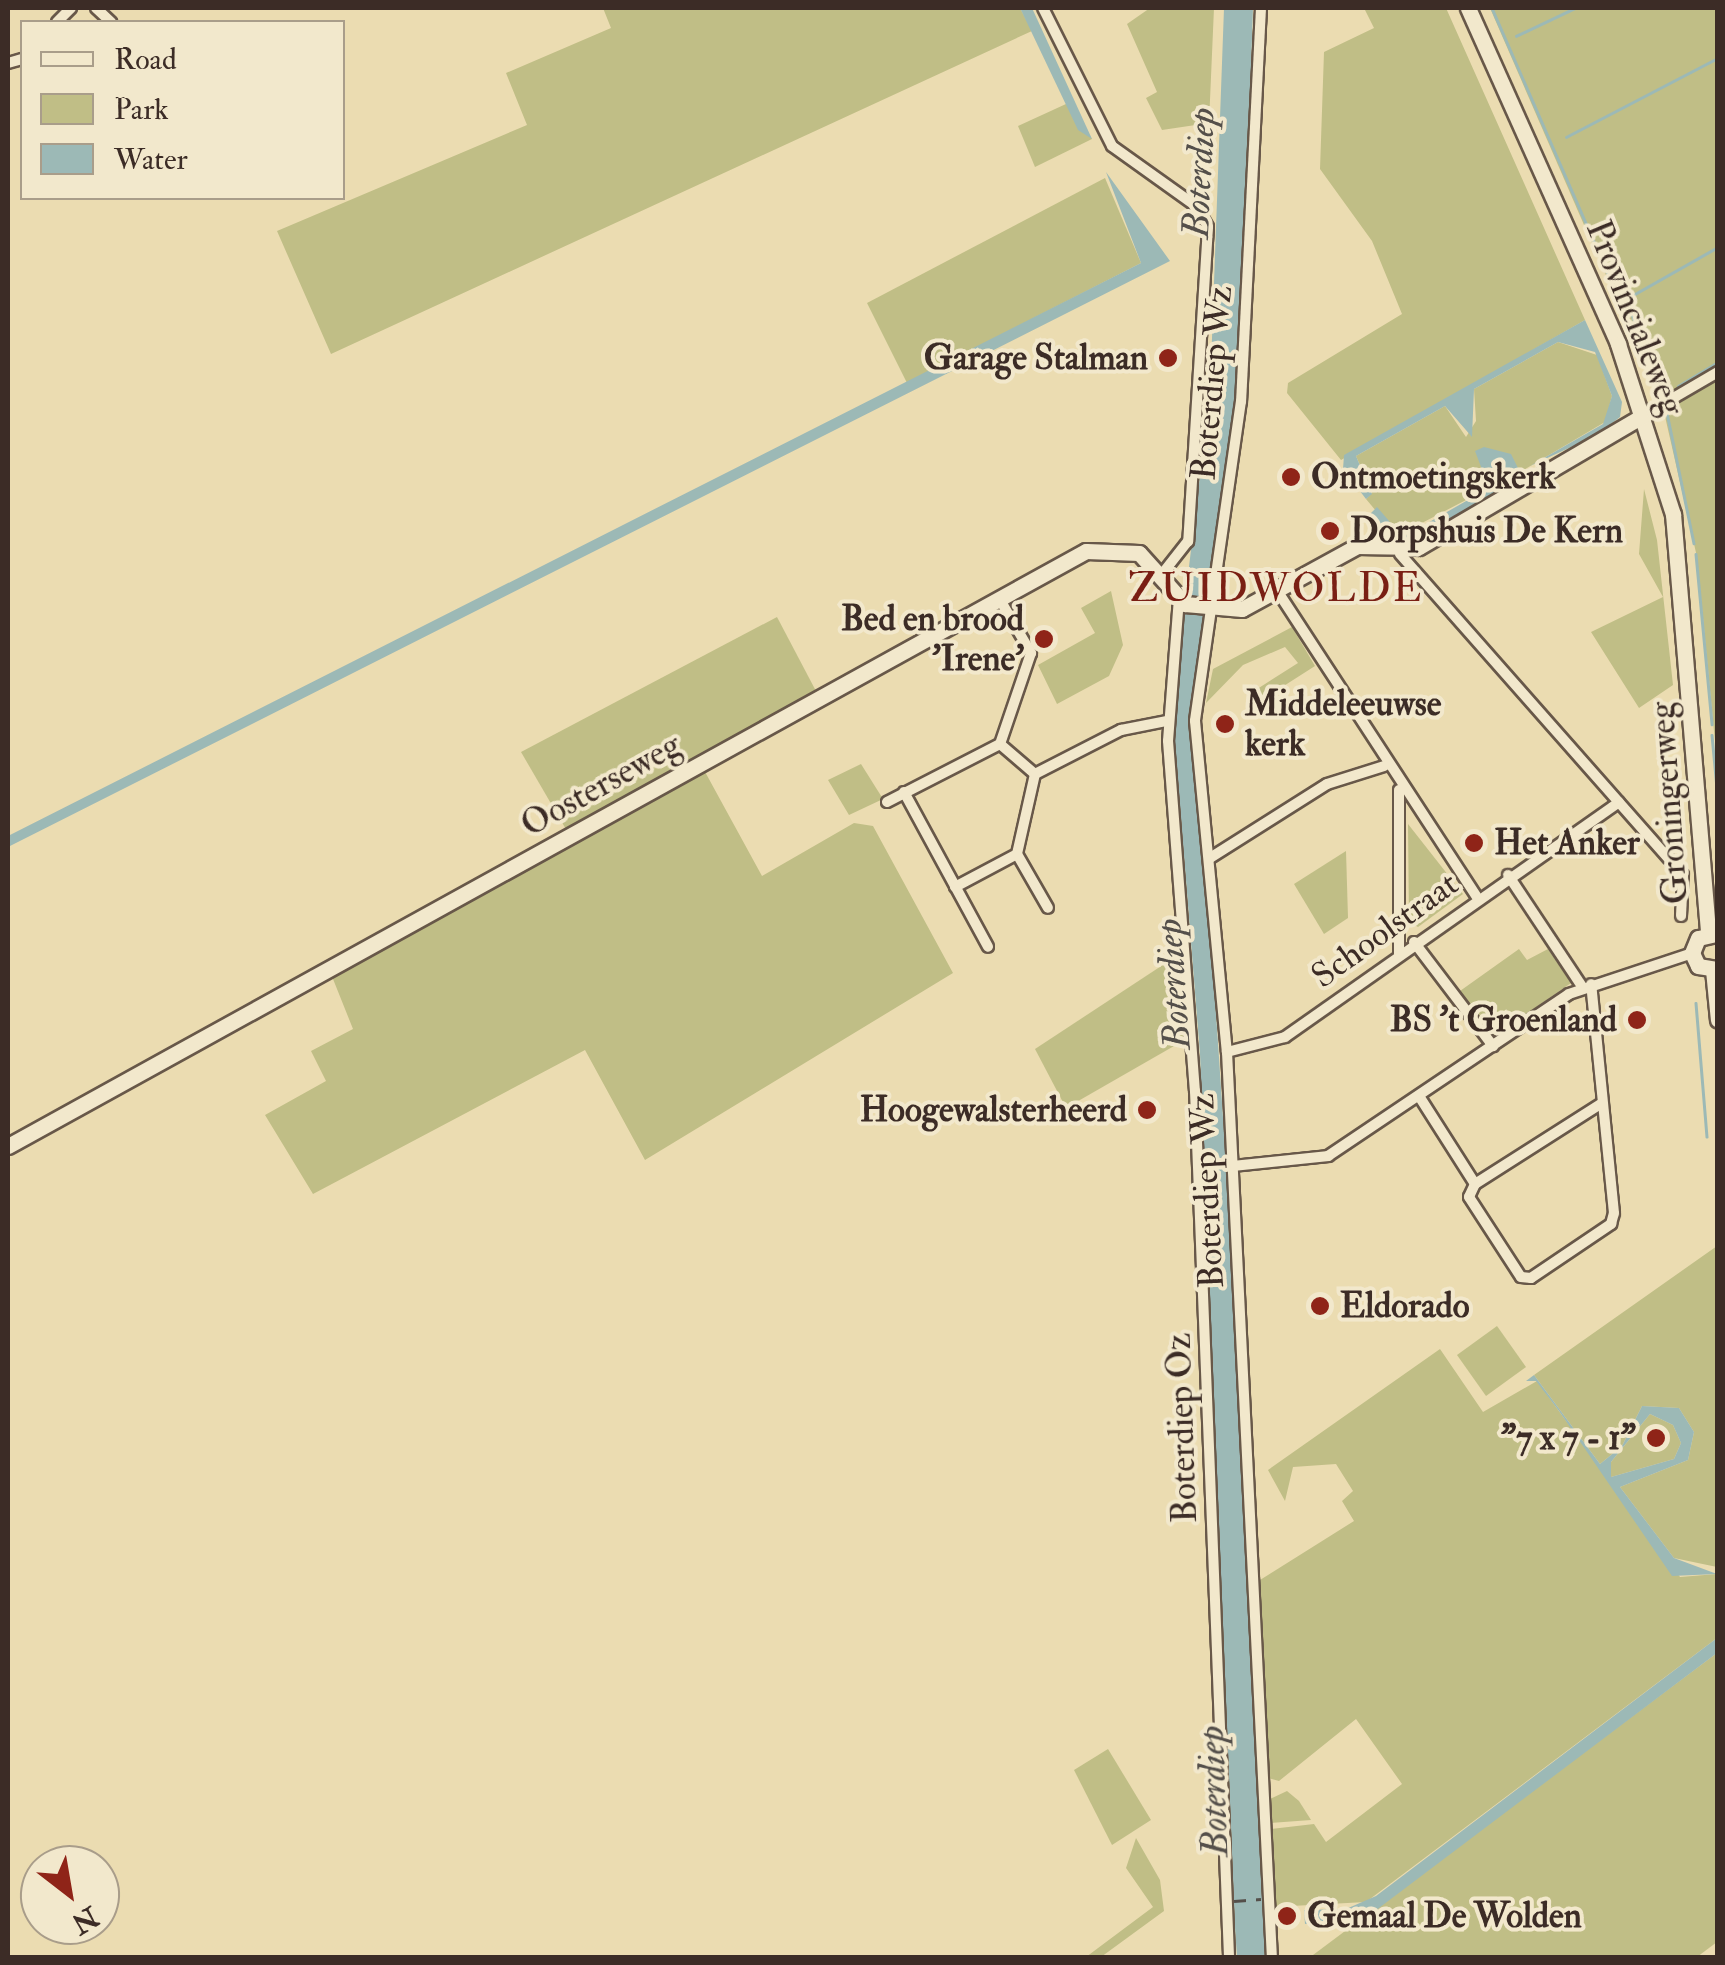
<!DOCTYPE html>
<html>
<head>
<meta charset="utf-8">
<style>
  body { margin:0 }
  #map { position:relative; width:1725px; height:1965px; overflow:hidden; background:#ebdcb1; font-family:"IM FELL Double Pica",serif }
  div>[style] { position:absolute }
  .green>* { inset:0; background:#c0be86 }
  .water>* { inset:0; background:#9cb9b6 }
  .stream>* { height:2.5px; margin:-1.25px; padding:0 1.25px; transform-origin:1.25px; border-radius:1.25px; background:#9cb9b6 }
  .ferry>* { height:2.5px; margin-top:-1.25px; transform-origin:0; background:repeating-linear-gradient(90deg,#544f4a 0 12px,transparent 0 22px) }
  .roads { filter:drop-shadow(2px 0 #685849) drop-shadow(-2px 0 #685849) drop-shadow(0 2px #685849) drop-shadow(0 -2px #685849) }
  .street>* { height:10px; margin:-5px; padding:0 5px; transform-origin:5px; border-radius:5px; background:#f2e8cc }
  .secondary>* { height:15px; margin:-7.5px; padding:0 7.5px; transform-origin:7.5px; border-radius:7.5px; background:#f2e8cc }
  .dots>* { width:28px; height:28px; translate:-50% -50%; box-sizing:border-box; border:5px solid #f2e8cc; border-radius:50% }
  span { translate:-50% -50%; white-space:nowrap; text-align:center; line-height:1.15; -webkit-text-stroke:8px #f2e8cc; paint-order:stroke }
  .street-label { font-size:35px; color:#3c2c26 }
  .poi-label { font-size:35px; color:#3c2c26; font-weight:700 }
  .right { translate:-100% -50%; text-align:right }
  .left { translate:0 -50%; text-align:left }
  .water-label { font-size:38px; color:#544f4a; font-style:italic }
  .quarter-label { font-size:40px; color:#7a1f14; letter-spacing:2.5px }
  .frame { position:absolute; inset:0; border:10px solid #3c2c26; pointer-events:none }
  .legend { position:absolute; left:20px; top:20px; width:325px; height:180px; box-sizing:border-box; background:#f2e8cc; border:2px solid #a99d8a; margin:0; padding:12px 18px; list-style:none; font-size:30px; color:#3c2c26 }
  .legend li { display:flex; align-items:center; gap:20px; height:50px }
  .legend b { width:50px; border:2px solid #a99d8a }
  .north { position:absolute; left:20px; top:1845px; width:100px; height:100px; box-sizing:border-box; background:#f2e8cc; border:2px solid #a99d8a; border-radius:50%; rotate:149deg; font-size:28px; font-weight:700; line-height:40px; text-align:center; color:#3c2c26 }
  .north::after { content:''; display:block; margin:auto; width:35px; height:45px; background:#8f2418; clip-path:polygon(50% 0,100% 100%,50% 72%,0 100%) }
</style>
</head>
<body>
<div id="map">
  <div class="green">
    <i style="clip-path:polygon(603px 8px,1020px 8px,1032px 31px,331px 354px,277px 231px,527px 125px,506px 73px,611px 28px)"></i>
    <i style="clip-path:polygon(1150px 8px,1214px 8px,1209px 123px,1162px 130px,1146px 98px,1157px 92px,1127px 24px)"></i>
    <i style="clip-path:polygon(1364px 8px,1446px 8px,1585px 320px,1341px 460px,1287px 393px,1288px 383px,1402px 314px,1372px 241px,1320px 169px,1324px 52px,1374px 28px)"></i>
    <i style="clip-path:polygon(1490px 8px,1717px 8px,1717px 368px,1675px 392px,1659px 398px)"></i>
    <i style="clip-path:polygon(1066px 104px,1092px 139px,1035px 167px,1018px 126px)"></i>
    <i style="clip-path:polygon(1105px 178px,1141px 263px,907px 383px,867px 303px)"></i>
    <i style="clip-path:polygon(1558px 342px,1597px 355px,1612px 396px,1605px 422px,1522px 471px,1493px 451px,1489px 488px,1397px 536px,1366px 499px,1372px 493px,1356px 456px,1445px 406px,1466px 437px,1476px 421px,1474px 389px)"></i>
    <i style="clip-path:polygon(1717px 379px,1717px 762px,1697px 557px,1664px 412px)"></i>
    <i style="clip-path:polygon(1644px 489px,1657px 540px,1673px 685px,1639px 708px,1591px 632px,1663px 597px,1639px 554px)"></i>
    <i style="clip-path:polygon(1111px 591px,1123px 645px,1109px 676px,1057px 704px,1038px 665px,1095px 633px,1081px 608px)"></i>
    <i style="clip-path:polygon(777px 617px,817px 693px,567px 831px,521px 752px)"></i>
    <i style="clip-path:polygon(1292px 627px,1315px 666px,1257px 703px,1251px 693px,1298px 663px,1285px 647px,1243px 665px,1206px 703px,1213px 669px)"></i>
    <i style="clip-path:polygon(861px 764px,883px 799px,849px 815px,828px 780px)"></i>
    <i style="clip-path:polygon(704px 770px,762px 876px,854px 823px,873px 826px,953px 973px,645px 1160px,585px 1050px,313px 1194px,265px 1115px,326px 1081px,311px 1051px,353px 1029px,331px 974px)"></i>
    <i style="clip-path:polygon(1408px 824px,1463px 894px,1418px 927px,1409px 922px)"></i>
    <i style="clip-path:polygon(1346px 851px,1348px 918px,1324px 934px,1294px 884px)"></i>
    <i style="clip-path:polygon(1519px 949px,1527px 960px,1548px 949px,1571px 983px,1493px 1037px,1460px 991px)"></i>
    <i style="clip-path:polygon(1181px 953px,1188px 1038px,1066px 1108px,1035px 1049px)"></i>
    <i style="clip-path:polygon(1717px 1246px,1717px 1567px,1674px 1558px,1620px 1487px,1688px 1460px,1694px 1432px,1679px 1408px,1642px 1406px,1622px 1446px,1600px 1464px,1534px 1375px)"></i>
    <i style="clip-path:polygon(1497px 1326px,1526px 1367px,1486px 1396px,1457px 1355px)"></i>
    <i style="clip-path:polygon(1440px 1349px,1483px 1412px,1537px 1381px,1680px 1577px,1717px 1574px,1717px 1638px,1366px 1902px,1273px 1907px,1271px 1829px,1314px 1824px,1326px 1842px,1402px 1784px,1356px 1719px,1279px 1781px,1268px 1778px,1260px 1580px,1354px 1521px,1342px 1501px,1353px 1491px,1336px 1464px,1293px 1467px,1285px 1501px,1268px 1470px)"></i>
    <i style="clip-path:polygon(1650px 1414px,1673px 1425px,1681px 1443px,1674px 1459px,1611px 1477px,1611px 1462px)"></i>
    <i style="clip-path:polygon(1717px 1653px,1717px 1942px,1697px 1957px,1309px 1958px)"></i>
    <i style="clip-path:polygon(1108px 1749px,1151px 1820px,1112px 1845px,1074px 1770px)"></i>
    <i style="clip-path:polygon(1287px 1791px,1299px 1801px,1311px 1820px,1270px 1823px,1270px 1799px)"></i>
    <i style="clip-path:polygon(1136px 1838px,1160px 1880px,1164px 1911px,1101px 1957px,1086px 1957px,1153px 1907px,1126px 1868px)"></i>
  </div>
  <div class="water">
    <i style="clip-path:polygon(1020px 8px,1032px 8px,1092px 139px,1078px 130px)"></i>
    <i style="clip-path:polygon(1224px 8px,1253px 8px,1246px 225px,1231px 462px,1195px 702px,1246px 1458px,1265px 1958px,1237px 1957px,1235px 1928px,1200px 1054px,1172px 707px,1210px 393px)"></i>
    <i style="clip-path:polygon(1106px 172px,1170px 261px,8px 847px,8px 836px,1141px 263px)"></i>
    <i style="clip-path:polygon(1585px 320px,1622px 402px,1620px 417px,1597px 435px,1530px 466px,1603px 424px,1612px 396px,1595px 352px,1558px 342px,1474px 389px,1472px 437px,1445px 406px,1356px 456px,1372px 494px,1366px 499px,1343px 469px,1344px 455px)"></i>
    <i style="clip-path:polygon(1484px 447px,1511px 454px,1523px 478px,1411px 543px,1396px 542px,1370px 514px,1377px 507px,1403px 537px,1489px 488px,1475px 451px)"></i>
    <i style="clip-path:polygon(evenodd,1534px 1375px,1600px 1464px,1622px 1446px,1642px 1406px,1679px 1408px,1694px 1432px,1688px 1460px,1620px 1487px,1674px 1558px,1717px 1574px,1672px 1576px,1559px 1411px,1536px 1381px,1526px 1381px,1534px 1375px,1650px 1414px,1673px 1425px,1681px 1443px,1674px 1459px,1611px 1477px,1611px 1462px,1650px 1414px)"></i>
    <i style="clip-path:polygon(1717px 1638px,1717px 1653px,1371px 1914px,1305px 1924px,1304px 1910px,1346px 1909px,1376px 1896px)"></i>
  </div>
  <div class="stream">
    <i style="left:1492px;top:8px;width:307px;rotate:66.4deg"></i>
    <i style="left:1516px;top:36px;width:65px;rotate:-25.4deg"></i>
    <i style="left:1566px;top:137px;width:171px;rotate:-27.5deg"></i>
    <i style="left:1678px;top:386px;width:47px;rotate:-31deg"></i>
    <i style="left:1660px;top:393px;width:100px;rotate:-109.9deg"></i>
    <i style="left:1626px;top:299px;width:106px;rotate:-29.5deg"></i>
    <i style="left:1667px;top:413px;width:133px;rotate:78.3deg"></i>
    <i style="left:1696px;top:554px;width:171px;rotate:84.6deg"></i>
    <i style="left:1712px;top:735px;width:63px;rotate:84.6deg"></i>
    <i style="left:1696px;top:1003px;width:134px;rotate:85.3deg"></i>
  </div>
  <div class="ferry">
    <i style="left:1234px;top:1901px;width:27px;rotate:-4deg"></i>
  </div>
  <div class="roads">
    <div class="street">
      <i style="left:96px;top:8px;width:21px;rotate:43deg"></i>
      <i style="left:1043px;top:8px;width:154px;rotate:63.4deg"></i>
      <i style="left:1112px;top:146px;width:103px;rotate:35.5deg"></i>
      <i style="left:1196px;top:206px;width:24px;rotate:60deg"></i>
      <i style="left:1208px;top:227px;width:315px;rotate:93.6deg"></i>
      <i style="left:1188px;top:541px;width:42px;rotate:128.2deg"></i>
      <i style="left:1261px;top:8px;width:394px;rotate:92.9deg"></i>
      <i style="left:1241px;top:401px;width:323px;rotate:98.2deg"></i>
      <i style="left:1195px;top:721px;width:333px;rotate:84.5deg"></i>
      <i style="left:1227px;top:1052px;width:907px;rotate:87.16deg"></i>
      <i style="left:57px;top:22px;width:20px;rotate:-45deg"></i>
      <i style="left:8px;top:63px;width:15px;rotate:-16deg"></i>
      <i style="left:1646px;top:414px;width:83px;rotate:-30.3deg"></i>
      <i style="left:1400px;top:554px;width:428px;rotate:48.6deg"></i>
      <i style="left:1683px;top:875px;width:41px;rotate:92.8deg"></i>
      <i style="left:1278px;top:592px;width:363px;rotate:56.9deg"></i>
      <i style="left:999px;top:598px;width:64px;rotate:59.8deg"></i>
      <i style="left:1031px;top:653px;width:96px;rotate:108.8deg"></i>
      <i style="left:1179px;top:598px;width:143px;rotate:94.4deg"></i>
      <i style="left:1168px;top:741px;width:351px;rotate:85.6deg"></i>
      <i style="left:1195px;top:1091px;width:868px;rotate:87.75deg"></i>
      <i style="left:1000px;top:744px;width:46px;rotate:40.6deg"></i>
      <i style="left:1035px;top:774px;width:82px;rotate:102.7deg"></i>
      <i style="left:1017px;top:854px;width:62px;rotate:60.1deg"></i>
      <i style="left:1035px;top:774px;width:97px;rotate:-27.1deg"></i>
      <i style="left:1121px;top:730px;width:47px;rotate:-11.1deg"></i>
      <i style="left:904px;top:792px;width:176px;rotate:61.5deg"></i>
      <i style="left:887px;top:802px;width:127px;rotate:-27.2deg"></i>
      <i style="left:1210px;top:858px;width:138px;rotate:-32.3deg"></i>
      <i style="left:1327px;top:784px;width:60px;rotate:-17.5deg"></i>
      <i style="left:1508px;top:875px;width:136px;rotate:56.4deg"></i>
      <i style="left:955px;top:887px;width:70px;rotate:-28deg"></i>
      <i style="left:1414px;top:942px;width:131px;rotate:52.8deg"></i>
      <i style="left:1399px;top:954px;width:164px;rotate:-90deg"></i>
      <i style="left:1227px;top:1052px;width:60px;rotate:-14.5deg"></i>
      <i style="left:1285px;top:1037px;width:408px;rotate:-35.1deg"></i>
      <i style="left:1419px;top:1096px;width:104px;rotate:57.5deg"></i>
      <i style="left:1475px;top:1184px;width:14px;rotate:115deg"></i>
      <i style="left:1469px;top:1197px;width:95px;rotate:57deg"></i>
      <i style="left:1521px;top:1277px;width:10px;rotate:6deg"></i>
      <i style="left:1531px;top:1278px;width:97px;rotate:-34deg"></i>
      <i style="left:1611px;top:1224px;width:11px;rotate:-75deg"></i>
      <i style="left:1614px;top:1213px;width:230px;rotate:-95.7deg"></i>
      <i style="left:1233px;top:1166px;width:96px;rotate:-6deg"></i>
      <i style="left:1328px;top:1156px;width:290px;rotate:-33.9deg"></i>
      <i style="left:1569px;top:994px;width:130px;rotate:-18.4deg"></i>
      <i style="left:1475px;top:1184px;width:151px;rotate:-32.5deg"></i>
    </div>
    <div class="secondary">
      <i style="left:1468px;top:8px;width:368px;rotate:65.9deg"></i>
      <i style="left:1618px;top:344px;width:179px;rotate:72.1deg"></i>
      <i style="left:1673px;top:514px;width:420px;rotate:85.2deg"></i>
      <i style="left:1716px;top:934px;width:18px;rotate:167deg"></i>
      <i style="left:1698px;top:938px;width:16px;rotate:112deg"></i>
      <i style="left:1692px;top:953px;width:14px;rotate:65deg"></i>
      <i style="left:1698px;top:966px;width:20px;rotate:9deg"></i>
      <i style="left:1713px;top:970px;width:50px;rotate:84.3deg"></i>
      <i style="left:8px;top:1146px;width:1231px;rotate:-28.9deg"></i>
      <i style="left:1086px;top:551px;width:53px;rotate:2.2deg"></i>
      <i style="left:1139px;top:553px;width:69px;rotate:48deg"></i>
      <i style="left:1185px;top:604px;width:57px;rotate:5deg"></i>
      <i style="left:1242px;top:609px;width:131px;rotate:-28.7deg"></i>
      <i style="left:1357px;top:546px;width:62px;rotate:0.9deg"></i>
      <i style="left:1419px;top:547px;width:263px;rotate:-30.4deg"></i>
    </div>
  </div>
  <div class="dots">
    <i style="left:1168px;top:358px;background:#8f2418"></i>
    <i style="left:1291px;top:477px;background:#8f2418"></i>
    <i style="left:1330px;top:531px;background:#8f2418"></i>
    <i style="left:1044px;top:639px;background:#8f2418"></i>
    <i style="left:1225px;top:724px;background:#8f2418"></i>
    <i style="left:1474px;top:843px;background:#8f2418"></i>
    <i style="left:1637px;top:1020px;background:#8f2418"></i>
    <i style="left:1147px;top:1110px;background:#8f2418"></i>
    <i style="left:1320px;top:1306px;background:#8f2418"></i>
    <i style="left:1656px;top:1438px;background:#8f2418"></i>
    <i style="left:1287px;top:1916px;background:#8f2418"></i>
  </div>
  <div class="street-label">
    <span style="left:1635px;top:318px;rotate:68deg">Provincialeweg</span>
    <span style="left:1212px;top:383px;rotate:-85deg">Boterdiep Wz</span>
    <span style="left:601px;top:785px;rotate:-29deg">Oosterseweg</span>
    <span style="left:1669px;top:803px;rotate:-94deg">Groningerweg</span>
    <span style="left:1385px;top:930px;rotate:-36deg">Schoolstraat</span>
    <span style="left:1207px;top:1191px;rotate:-93deg">Boterdiep Wz</span>
    <span style="left:1182px;top:1428px;rotate:-92deg">Boterdiep Oz</span>
  </div>
  <div class="poi-label">
    <span class="right" style="left:1148px;top:358px">Garage Stalman</span>
    <span class="left" style="left:1311px;top:477px">Ontmoetingskerk</span>
    <span class="left" style="left:1350px;top:531px">Dorpshuis De Kern</span>
    <span class="right" style="left:1024px;top:639px">Bed en brood<br>'Irene'</span>
    <span class="left" style="left:1245px;top:724px">Middeleeuwse<br>kerk</span>
    <span class="left" style="left:1494px;top:843px">Het Anker</span>
    <span class="right" style="left:1617px;top:1020px">BS 't Groenland</span>
    <span class="right" style="left:1127px;top:1110px">Hoogewalsterheerd</span>
    <span class="left" style="left:1340px;top:1306px">Eldorado</span>
    <span class="right" style="left:1636px;top:1438px">"7 x 7 - 1"</span>
    <span class="left" style="left:1307px;top:1916px">Gemaal De Wolden</span>
  </div>
  <div class="water-label">
    <span style="left:1200px;top:173px;rotate:-87deg">Boterdiep</span>
    <span style="left:1174px;top:984px;rotate:-94deg">Boterdiep</span>
    <span style="left:1214px;top:1791px;rotate:-92deg">Boterdiep</span>
  </div>
  <div class="quarter-label">
    <span style="left:1276px;top:589px">ZUIDWOLDE</span>
  </div>
  <div class="frame"></div>
  <ul class="legend">
  <li><b style="height:12px;background:#f2e8cc"></b>Road</li>
  <li><b style="height:28px;background:#c0be86"></b>Park</li>
  <li><b style="height:28px;background:#9cb9b6"></b>Water</li>
  </ul>
  <div class="north">N</div>
</div>
</body>
</html>
